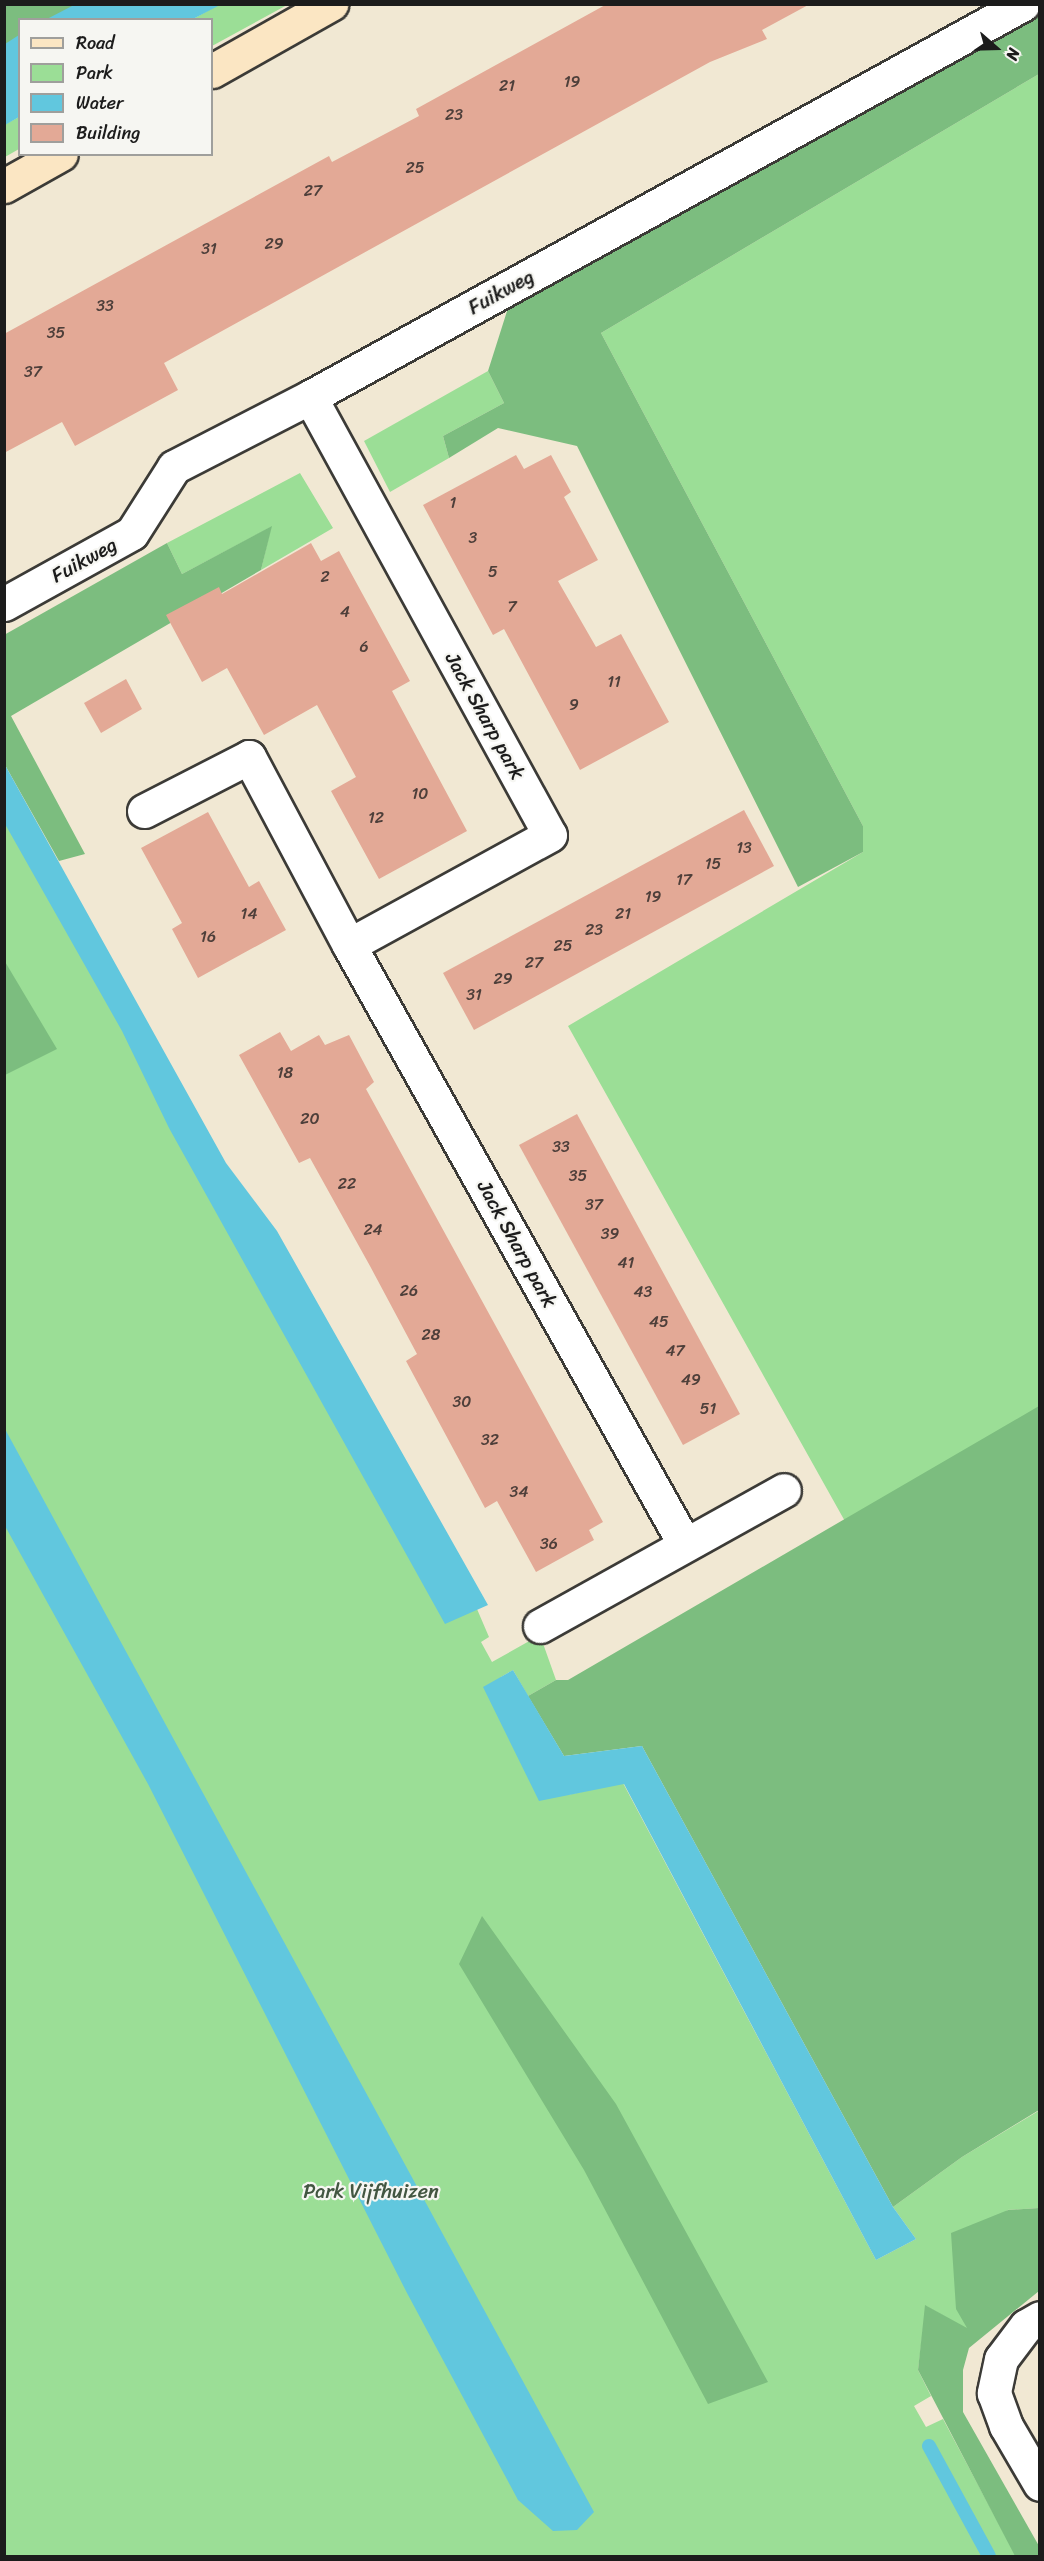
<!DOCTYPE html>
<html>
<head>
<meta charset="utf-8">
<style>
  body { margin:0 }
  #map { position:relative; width:1044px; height:2561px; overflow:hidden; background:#f1e8d3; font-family:Sriracha,sans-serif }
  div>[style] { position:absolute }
  .green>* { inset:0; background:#9bde96 }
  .forest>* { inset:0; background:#7cbd7f }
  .water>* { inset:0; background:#61c7de }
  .stream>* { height:14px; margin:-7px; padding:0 7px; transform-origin:7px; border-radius:7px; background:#61c7de }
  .building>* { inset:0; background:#e3a996 }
  .roads { filter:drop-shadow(2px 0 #3c3b37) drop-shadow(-2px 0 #3c3b37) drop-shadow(0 2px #3c3b37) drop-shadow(0 -2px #3c3b37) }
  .street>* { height:33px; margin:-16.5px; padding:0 16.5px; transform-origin:16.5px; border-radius:16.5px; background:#fff }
  .secondary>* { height:33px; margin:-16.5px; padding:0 16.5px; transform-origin:16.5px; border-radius:16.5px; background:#fbe6c3 }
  span { translate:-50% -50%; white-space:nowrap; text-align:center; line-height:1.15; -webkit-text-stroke:4.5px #f6f6f2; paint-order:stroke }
  .number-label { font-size:16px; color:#4e3f3a }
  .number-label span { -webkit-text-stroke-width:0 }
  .street-label { font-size:20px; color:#1c1c1c }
  .park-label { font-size:20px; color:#425641 }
  .frame { position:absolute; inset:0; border:6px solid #1c1c1c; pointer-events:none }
  .legend { position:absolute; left:18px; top:18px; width:195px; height:138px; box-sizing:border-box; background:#f6f6f2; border:2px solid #9f9f9c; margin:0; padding:8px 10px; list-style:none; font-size:18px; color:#1c1c1c }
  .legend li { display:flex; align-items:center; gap:12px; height:30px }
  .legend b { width:30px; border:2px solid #9f9f9c }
  .north { position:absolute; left:966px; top:18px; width:60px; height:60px; -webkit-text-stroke:4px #f6f6f2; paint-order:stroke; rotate:110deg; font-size:16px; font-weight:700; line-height:24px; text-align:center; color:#1c1c1c }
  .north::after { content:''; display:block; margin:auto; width:21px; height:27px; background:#1c1c1c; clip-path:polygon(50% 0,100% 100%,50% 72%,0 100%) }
</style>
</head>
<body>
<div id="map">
  <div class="green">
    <i style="clip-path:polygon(220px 4px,287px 4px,287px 5px,212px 46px,212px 20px,193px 19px)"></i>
    <i style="clip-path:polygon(1039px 74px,1039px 2023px,870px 1566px,568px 1026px,863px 852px,863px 826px,601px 333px)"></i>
    <i style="clip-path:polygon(19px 117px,19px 149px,5px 157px,4px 125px)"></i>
    <i style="clip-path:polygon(488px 371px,504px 403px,443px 436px,449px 458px,390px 492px,364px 441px)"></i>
    <i style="clip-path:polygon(300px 473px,333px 528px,261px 570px,271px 527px,182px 574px,167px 543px)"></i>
    <i style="clip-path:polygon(5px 802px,465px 1614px,477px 1609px,489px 1637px,481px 1642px,492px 1662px,540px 1635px,556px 1680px,528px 1696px,513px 1670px,501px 1677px,567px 1795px,623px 1783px,876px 2260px,916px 2239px,893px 2207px,962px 2157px,1040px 2110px,1039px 2208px,1007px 2210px,967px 2329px,926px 2306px,918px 2370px,931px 2396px,914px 2406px,926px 2427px,943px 2419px,1016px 2556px,5px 2556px)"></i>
  </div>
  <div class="forest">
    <i style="clip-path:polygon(5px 5px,79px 5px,52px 19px,20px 20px,19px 37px,5px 46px)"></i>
    <i style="clip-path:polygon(1039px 8px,1039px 74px,601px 333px,863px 826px,863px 852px,798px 887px,577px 446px,498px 428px,449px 458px,443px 436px,504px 403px,488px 371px,508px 308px,518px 295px)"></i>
    <i style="clip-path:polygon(272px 526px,261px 570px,11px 716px,85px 854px,59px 861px,5px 765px,4px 635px,167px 543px,182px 574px)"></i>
    <i style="clip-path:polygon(4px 960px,57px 1049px,5px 1075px,4px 1075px)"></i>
    <i style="clip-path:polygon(1039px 1406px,1039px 2110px,962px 2157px,893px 2207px,642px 1746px,564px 1756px,528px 1696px,556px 1680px,568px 1680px)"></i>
    <i style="clip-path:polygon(482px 1916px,616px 2104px,768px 2382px,708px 2404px,584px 2170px,459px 1964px)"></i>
    <i style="clip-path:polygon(1039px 2208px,1039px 2291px,969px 2348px,963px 2370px,963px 2412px,1039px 2546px,1039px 2556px,1015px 2556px,918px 2370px,925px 2305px,967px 2328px,956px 2309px,951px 2233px,1008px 2210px)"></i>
  </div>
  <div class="water">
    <i style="clip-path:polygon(74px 5px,74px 4px,220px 5px,193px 19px,47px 19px)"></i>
    <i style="clip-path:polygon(19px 35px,19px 117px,5px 125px,5px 44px)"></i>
    <i style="clip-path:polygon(5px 765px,226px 1163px,277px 1231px,488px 1605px,445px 1624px,169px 1128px,122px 1031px,5px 824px)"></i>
    <i style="clip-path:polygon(5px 1429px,594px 2512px,577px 2530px,553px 2531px,518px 2500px,407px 2293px,148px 1784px,5px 1526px)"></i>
    <i style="clip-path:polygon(513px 1670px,564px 1756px,642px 1746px,893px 2207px,916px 2239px,876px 2260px,624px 1784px,539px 1801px,483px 1687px)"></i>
  </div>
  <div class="stream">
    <i style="left:929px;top:2446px;width:125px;rotate:61.4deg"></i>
  </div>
  <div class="building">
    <i style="clip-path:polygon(607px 4px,810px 4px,762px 30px,767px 39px,710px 62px,164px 363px,178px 390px,75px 446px,62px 422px,4px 453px,4px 334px,329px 156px,332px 162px,419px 116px,416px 109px)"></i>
    <i style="clip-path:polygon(516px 455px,524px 469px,551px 455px,571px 492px,564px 497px,598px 560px,558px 581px,596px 647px,621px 634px,669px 722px,580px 770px,504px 629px,493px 635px,423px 505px)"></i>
    <i style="clip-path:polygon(311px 543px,321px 561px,339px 551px,392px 648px,410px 681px,392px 691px,467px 831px,379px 879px,331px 791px,356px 777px,317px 705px,264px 735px,227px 668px,202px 682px,166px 615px,219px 587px,222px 594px)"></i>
    <i style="clip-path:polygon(126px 679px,142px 709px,101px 733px,84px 703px)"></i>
    <i style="clip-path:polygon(744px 810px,774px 866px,474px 1030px,443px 973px)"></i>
    <i style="clip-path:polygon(208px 812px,249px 887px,259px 881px,286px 930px,198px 978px,172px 929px,182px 923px,141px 848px)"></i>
    <i style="clip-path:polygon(280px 1032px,291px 1051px,319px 1035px,325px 1045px,349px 1035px,374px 1082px,366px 1089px,603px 1522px,589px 1530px,594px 1540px,536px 1572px,497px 1501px,485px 1508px,406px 1361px,417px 1354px,370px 1266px,310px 1158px,299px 1163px,239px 1055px)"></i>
    <i style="clip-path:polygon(577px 1114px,740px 1414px,683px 1445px,519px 1145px)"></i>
  </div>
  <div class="roads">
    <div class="street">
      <i style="left:310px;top:397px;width:499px;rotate:61.3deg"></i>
      <i style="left:550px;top:835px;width:229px;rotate:151.3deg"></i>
      <i style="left:4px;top:604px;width:146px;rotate:-29deg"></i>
      <i style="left:132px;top:533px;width:78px;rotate:-57.5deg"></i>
      <i style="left:174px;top:467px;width:153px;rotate:-27.2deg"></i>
      <i style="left:310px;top:397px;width:814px;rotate:-28.86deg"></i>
      <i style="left:144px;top:811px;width:118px;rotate:-27.2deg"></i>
      <i style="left:249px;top:757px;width:213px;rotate:62deg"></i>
      <i style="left:349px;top:945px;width:685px;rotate:60.74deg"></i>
      <i style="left:540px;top:1626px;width:279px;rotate:-29.1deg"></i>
      <i style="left:1040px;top:2318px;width:16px;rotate:150deg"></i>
      <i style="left:1026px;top:2326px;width:41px;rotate:127.1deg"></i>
      <i style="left:1001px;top:2359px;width:35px;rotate:102deg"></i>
      <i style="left:994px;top:2393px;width:35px;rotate:70deg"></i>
      <i style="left:1006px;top:2426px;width:67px;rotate:59.6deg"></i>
    </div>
    <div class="secondary">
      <i style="left:212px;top:71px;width:137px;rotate:-29.4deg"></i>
      <i style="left:4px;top:186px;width:65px;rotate:-29.3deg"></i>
    </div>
  </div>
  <div class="number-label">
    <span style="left:572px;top:82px">19</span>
    <span style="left:507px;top:86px">21</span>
    <span style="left:454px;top:115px">23</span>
    <span style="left:415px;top:168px">25</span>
    <span style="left:313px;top:191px">27</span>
    <span style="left:274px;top:244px">29</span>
    <span style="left:209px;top:249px">31</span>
    <span style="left:105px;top:306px">33</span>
    <span style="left:56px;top:333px">35</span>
    <span style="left:33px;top:372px">37</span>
    <span style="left:453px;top:503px">1</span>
    <span style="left:473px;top:538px">3</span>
    <span style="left:493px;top:572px">5</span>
    <span style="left:325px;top:577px">2</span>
    <span style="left:512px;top:607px">7</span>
    <span style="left:345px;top:612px">4</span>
    <span style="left:364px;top:647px">6</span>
    <span style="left:614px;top:682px">11</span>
    <span style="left:574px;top:705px">9</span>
    <span style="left:420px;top:794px">10</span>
    <span style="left:376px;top:818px">12</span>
    <span style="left:744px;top:848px">13</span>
    <span style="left:713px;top:864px">15</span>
    <span style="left:684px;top:880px">17</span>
    <span style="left:653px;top:897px">19</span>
    <span style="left:249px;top:914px">14</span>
    <span style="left:623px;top:914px">21</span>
    <span style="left:594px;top:930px">23</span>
    <span style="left:208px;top:937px">16</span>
    <span style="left:563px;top:946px">25</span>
    <span style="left:534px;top:963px">27</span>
    <span style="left:503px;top:979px">29</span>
    <span style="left:474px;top:995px">31</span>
    <span style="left:285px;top:1073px">18</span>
    <span style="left:310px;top:1119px">20</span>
    <span style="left:561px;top:1147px">33</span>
    <span style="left:578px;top:1176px">35</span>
    <span style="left:347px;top:1184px">22</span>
    <span style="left:594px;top:1205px">37</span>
    <span style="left:373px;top:1230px">24</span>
    <span style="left:610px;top:1234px">39</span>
    <span style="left:626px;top:1263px">41</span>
    <span style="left:409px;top:1291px">26</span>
    <span style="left:643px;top:1292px">43</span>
    <span style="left:659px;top:1322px">45</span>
    <span style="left:431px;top:1335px">28</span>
    <span style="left:675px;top:1351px">47</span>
    <span style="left:691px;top:1380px">49</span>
    <span style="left:462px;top:1402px">30</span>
    <span style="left:708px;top:1409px">51</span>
    <span style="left:490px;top:1440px">32</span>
    <span style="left:519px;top:1492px">34</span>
    <span style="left:549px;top:1544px">36</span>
  </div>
  <div class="street-label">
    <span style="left:501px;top:292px;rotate:-29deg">Fuikweg</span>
    <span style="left:84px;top:560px;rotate:-29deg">Fuikweg</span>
    <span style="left:485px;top:716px;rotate:61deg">Jack Sharp park</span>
    <span style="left:517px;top:1244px;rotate:61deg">Jack Sharp park</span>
  </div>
  <div class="park-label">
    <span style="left:371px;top:2191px">Park Vijfhuizen</span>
  </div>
  <div class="frame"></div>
  <ul class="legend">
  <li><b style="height:8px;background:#fbe6c3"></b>Road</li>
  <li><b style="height:16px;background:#9bde96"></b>Park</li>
  <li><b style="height:16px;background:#61c7de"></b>Water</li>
  <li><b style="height:16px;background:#e3a996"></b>Building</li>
  </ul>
  <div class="north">N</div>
</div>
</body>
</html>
